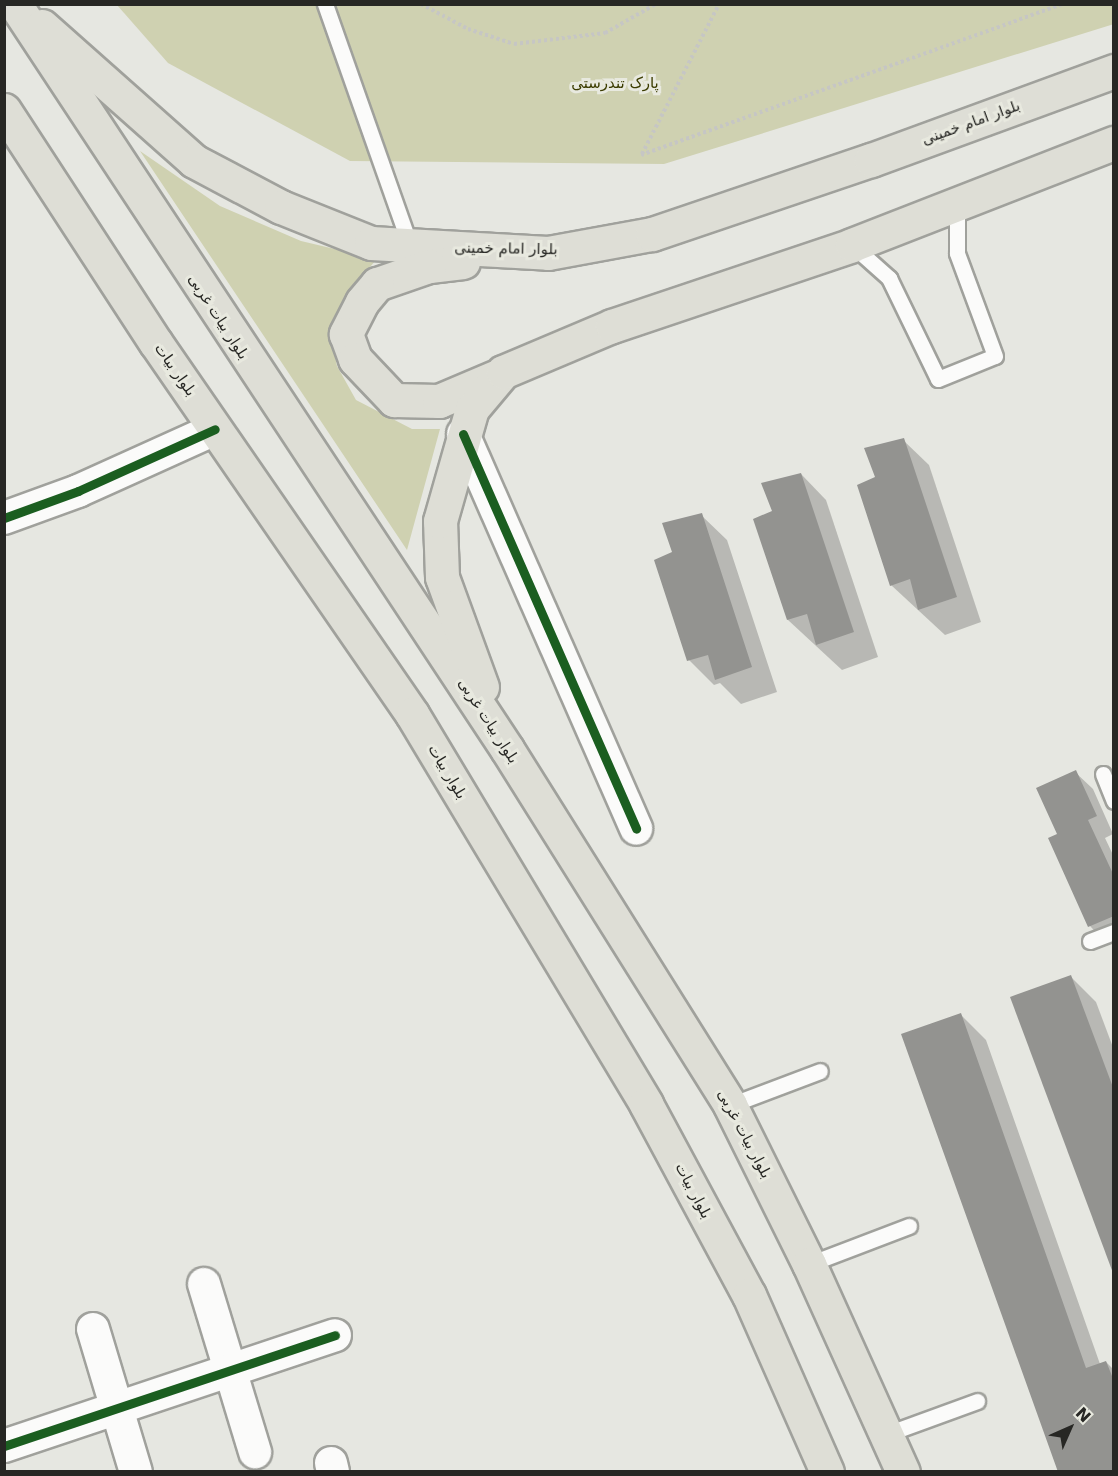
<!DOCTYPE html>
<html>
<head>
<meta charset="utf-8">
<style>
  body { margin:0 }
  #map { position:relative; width:1118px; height:1476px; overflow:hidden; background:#e6e7e1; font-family:"DejaVu Sans","Noto Sans Arabic",sans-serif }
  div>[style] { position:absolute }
  .green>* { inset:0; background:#cfd1b1 }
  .shadow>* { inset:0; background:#0003 }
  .building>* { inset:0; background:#939390 }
  .path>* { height:4px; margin-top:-2px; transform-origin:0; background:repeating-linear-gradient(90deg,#c6c6c4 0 3px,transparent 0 6px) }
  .roads { filter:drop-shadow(2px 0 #a0a19c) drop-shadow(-2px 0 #a0a19c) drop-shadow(0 2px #a0a19c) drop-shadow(0 -2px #a0a19c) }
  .lane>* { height:15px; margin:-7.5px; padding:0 7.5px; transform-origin:7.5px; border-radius:7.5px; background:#fbfbfa }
  .street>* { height:32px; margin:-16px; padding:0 16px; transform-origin:16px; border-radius:16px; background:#fbfbfa }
  .primary>* { height:33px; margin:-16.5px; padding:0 16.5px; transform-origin:16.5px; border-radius:16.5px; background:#deded6 }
  .cycleway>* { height:9px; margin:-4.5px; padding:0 4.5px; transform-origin:4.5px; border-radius:4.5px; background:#1b5e20 }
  span { translate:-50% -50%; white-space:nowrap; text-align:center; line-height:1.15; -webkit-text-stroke:6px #e8e9df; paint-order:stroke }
  .park-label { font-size:15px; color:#3b3c00 }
  .street-label { font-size:15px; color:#272724 }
  .frame { position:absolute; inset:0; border:6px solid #272724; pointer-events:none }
  .north { position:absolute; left:1040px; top:1398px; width:60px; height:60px; -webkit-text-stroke:4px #e8e9df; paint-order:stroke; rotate:45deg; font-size:16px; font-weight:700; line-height:24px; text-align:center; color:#272724 }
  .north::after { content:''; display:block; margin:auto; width:21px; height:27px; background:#272724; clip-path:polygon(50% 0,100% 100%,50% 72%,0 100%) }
</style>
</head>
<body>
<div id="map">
  <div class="green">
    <i style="clip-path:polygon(1113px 4px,1114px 24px,664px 164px,350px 161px,168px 63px,117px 5px)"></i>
    <i style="clip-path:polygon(140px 151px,220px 206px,301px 241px,377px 259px,346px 294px,330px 332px,337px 366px,356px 400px,412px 429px,440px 429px,407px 550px)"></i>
  </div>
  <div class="shadow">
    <i style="clip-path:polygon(903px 440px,929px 465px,981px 622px,945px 635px,891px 585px,876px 478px)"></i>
    <i style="clip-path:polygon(801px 474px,826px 500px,878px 657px,842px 670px,788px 620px,774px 512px)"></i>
    <i style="clip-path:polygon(701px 515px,727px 540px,777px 692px,741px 704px,720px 683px,714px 685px,689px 660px,674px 553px)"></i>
    <i style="clip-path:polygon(1075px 772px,1093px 789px,1113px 834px,1105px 838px,1114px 857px,1114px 941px,1107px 944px,1090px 926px,1050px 839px,1059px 835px)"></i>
    <i style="clip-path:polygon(1070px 976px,1096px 1002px,1114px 1050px,1114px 1269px,1012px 998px)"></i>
    <i style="clip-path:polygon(961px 1015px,986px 1040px,1100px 1364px,1106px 1362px,1114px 1370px,1114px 1472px)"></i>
  </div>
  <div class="building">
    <i style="clip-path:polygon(904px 438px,957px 597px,918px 610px,910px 579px,890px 586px,857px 485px,875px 477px,864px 448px)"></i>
    <i style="clip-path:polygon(801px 473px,854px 632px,816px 645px,807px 614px,787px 620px,753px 519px,772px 511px,761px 483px)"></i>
    <i style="clip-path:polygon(702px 513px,752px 667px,715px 680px,708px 655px,687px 661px,654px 560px,672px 552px,662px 523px)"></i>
    <i style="clip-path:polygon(1076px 770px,1097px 816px,1088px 820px,1114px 876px,1114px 916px,1088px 927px,1048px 838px,1057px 834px,1036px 788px)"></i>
    <i style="clip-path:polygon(1071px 975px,1114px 1090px,1113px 1273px,1010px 997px)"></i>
    <i style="clip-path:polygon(961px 1013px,1086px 1368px,1106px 1361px,1114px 1381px,1114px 1472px,1058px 1472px,901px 1034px)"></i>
  </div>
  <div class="path">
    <i style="left:421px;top:4px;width:53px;rotate:28deg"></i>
    <i style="left:468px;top:29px;width:48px;rotate:18.1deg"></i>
    <i style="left:514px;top:44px;width:92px;rotate:-6.9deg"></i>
    <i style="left:605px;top:33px;width:59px;rotate:-29.6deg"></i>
    <i style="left:642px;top:154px;width:169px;rotate:-62.8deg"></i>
    <i style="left:641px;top:155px;width:448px;rotate:-19.7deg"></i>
  </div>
  <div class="roads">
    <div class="lane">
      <i style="left:325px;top:4px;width:256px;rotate:70.6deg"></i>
      <i style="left:852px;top:245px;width:50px;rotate:41.7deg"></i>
      <i style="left:889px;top:278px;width:112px;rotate:64.1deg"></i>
      <i style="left:938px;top:379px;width:61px;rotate:-22deg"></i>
      <i style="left:995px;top:356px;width:110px;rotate:-110.3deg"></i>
      <i style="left:957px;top:253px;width:50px;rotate:-90deg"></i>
      <i style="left:1103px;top:774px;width:29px;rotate:68deg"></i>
      <i style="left:1090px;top:941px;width:26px;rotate:-21deg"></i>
      <i style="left:730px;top:1105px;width:96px;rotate:-20.7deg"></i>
      <i style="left:809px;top:1264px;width:107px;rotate:-20.8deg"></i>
      <i style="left:887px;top:1434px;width:96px;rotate:-20.1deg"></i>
    </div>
    <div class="street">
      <i style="left:463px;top:434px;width:431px;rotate:66.3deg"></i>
      <i style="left:4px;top:518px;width:79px;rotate:-20deg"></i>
      <i style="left:78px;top:491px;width:150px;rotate:-24.3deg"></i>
      <i style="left:204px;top:1284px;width:176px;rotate:73.1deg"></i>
      <i style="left:93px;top:1329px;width:149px;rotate:73.3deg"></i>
      <i style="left:4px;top:1446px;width:349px;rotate:-18.5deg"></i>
      <i style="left:331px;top:1463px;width:9px;rotate:77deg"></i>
    </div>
    <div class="primary">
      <i style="left:15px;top:4px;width:893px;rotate:56.56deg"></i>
      <i style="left:507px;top:749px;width:420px;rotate:57.9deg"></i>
      <i style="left:730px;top:1105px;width:178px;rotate:63.6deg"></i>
      <i style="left:809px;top:1264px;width:228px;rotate:65.7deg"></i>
      <i style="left:42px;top:26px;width:203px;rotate:41.6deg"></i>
      <i style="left:194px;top:161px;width:98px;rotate:27.9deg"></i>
      <i style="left:281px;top:207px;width:97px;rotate:21.8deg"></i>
      <i style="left:371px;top:243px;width:177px;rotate:3.2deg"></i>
      <i style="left:548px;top:253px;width:106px;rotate:-10.4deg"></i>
      <i style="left:652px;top:234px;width:231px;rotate:-18.7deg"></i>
      <i style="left:871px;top:160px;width:259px;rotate:-20.1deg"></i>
      <i style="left:4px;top:110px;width:278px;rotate:56.9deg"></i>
      <i style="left:156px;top:343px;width:451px;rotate:55.4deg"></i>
      <i style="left:412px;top:714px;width:455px;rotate:59deg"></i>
      <i style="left:646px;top:1104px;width:217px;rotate:61.7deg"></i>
      <i style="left:749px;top:1295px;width:193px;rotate:66.2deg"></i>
      <i style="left:463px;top:262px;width:34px;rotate:173deg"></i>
      <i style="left:429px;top:266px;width:55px;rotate:160.9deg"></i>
      <i style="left:377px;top:284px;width:23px;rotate:130deg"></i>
      <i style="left:362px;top:302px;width:36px;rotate:117deg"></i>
      <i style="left:346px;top:334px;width:27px;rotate:70deg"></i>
      <i style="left:355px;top:359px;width:57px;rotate:46.4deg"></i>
      <i style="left:394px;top:400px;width:45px;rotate:1.3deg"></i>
      <i style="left:439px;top:401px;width:59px;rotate:-23.1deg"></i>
      <i style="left:482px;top:687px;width:117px;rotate:-110deg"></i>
      <i style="left:442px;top:577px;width:56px;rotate:-92deg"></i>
      <i style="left:440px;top:521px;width:116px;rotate:-74.1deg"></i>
      <i style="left:472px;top:409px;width:48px;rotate:-50deg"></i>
      <i style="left:503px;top:372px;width:118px;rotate:-22.9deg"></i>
      <i style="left:612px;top:326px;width:253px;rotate:-18.6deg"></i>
      <i style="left:852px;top:245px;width:281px;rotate:-21.3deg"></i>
    </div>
  </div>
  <div class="cycleway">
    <i style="left:463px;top:434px;width:431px;rotate:66.3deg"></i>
    <i style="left:4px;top:518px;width:79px;rotate:-20deg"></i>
    <i style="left:78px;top:491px;width:150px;rotate:-24.3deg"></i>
    <i style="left:4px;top:1446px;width:349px;rotate:-18.5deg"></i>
  </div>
  <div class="park-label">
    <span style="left:615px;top:84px">پارک تندرستی</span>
  </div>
  <div class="street-label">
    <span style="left:971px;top:123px;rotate:-20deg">بلوار امام خمینی</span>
    <span style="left:506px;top:249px;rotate:1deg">بلوار امام خمینی</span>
    <span style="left:218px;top:317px;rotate:57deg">بلوار بیات غربی</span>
    <span style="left:175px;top:370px;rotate:55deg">بلوار بیات</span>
    <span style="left:488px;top:721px;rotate:57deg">بلوار بیات غربی</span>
    <span style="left:447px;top:772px;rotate:59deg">بلوار بیات</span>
    <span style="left:744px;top:1134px;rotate:62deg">بلوار بیات غربی</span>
    <span style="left:693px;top:1191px;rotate:62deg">بلوار بیات</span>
  </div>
  <div class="frame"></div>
  <div class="north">N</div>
</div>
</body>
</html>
